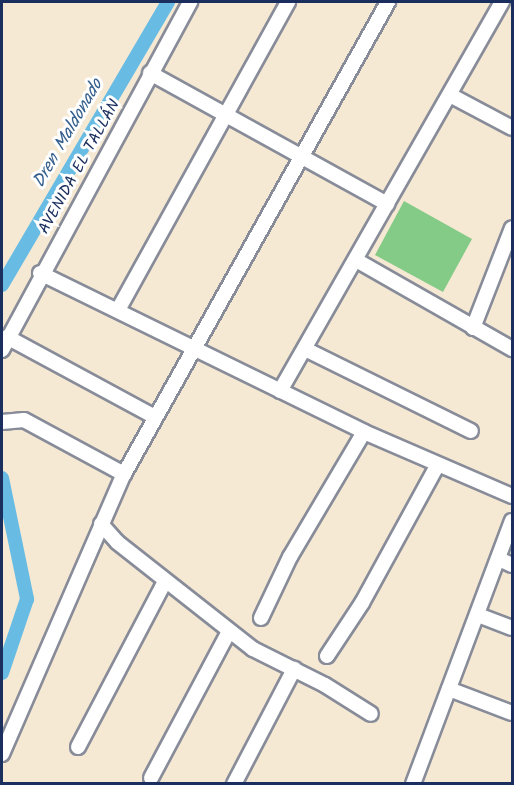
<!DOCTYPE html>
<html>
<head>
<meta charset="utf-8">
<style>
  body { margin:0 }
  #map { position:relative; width:514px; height:785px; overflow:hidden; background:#f6e9d4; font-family:Kalam,sans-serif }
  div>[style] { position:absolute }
  .green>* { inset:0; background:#84cb87 }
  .canal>* { height:14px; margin:-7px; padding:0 7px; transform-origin:7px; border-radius:7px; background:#68bce4 }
  .roads { filter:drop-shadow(2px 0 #888c99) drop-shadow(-2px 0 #888c99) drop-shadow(0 2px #888c99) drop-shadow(0 -2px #888c99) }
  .minor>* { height:14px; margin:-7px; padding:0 7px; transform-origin:7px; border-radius:7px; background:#fff }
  span { translate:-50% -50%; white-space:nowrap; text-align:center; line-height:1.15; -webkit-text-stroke:6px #fff; paint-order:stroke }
  .street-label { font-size:16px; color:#1b2f5e }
  .water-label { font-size:18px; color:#36608d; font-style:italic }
  .frame { position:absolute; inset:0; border:3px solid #1b2f5e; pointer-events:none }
</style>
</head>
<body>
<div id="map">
  <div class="green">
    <i style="clip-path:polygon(404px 201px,472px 239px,443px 292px,375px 255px)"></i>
  </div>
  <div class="canal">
    <i style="left:2px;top:285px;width:328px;rotate:-59.6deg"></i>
    <i style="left:2px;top:478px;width:124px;rotate:78.3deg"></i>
    <i style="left:27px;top:599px;width:78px;rotate:108.7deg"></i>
  </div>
  <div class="roads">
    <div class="minor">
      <i style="left:150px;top:73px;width:271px;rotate:28.9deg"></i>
      <i style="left:450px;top:95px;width:70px;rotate:28deg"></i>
      <i style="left:356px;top:260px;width:180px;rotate:29.7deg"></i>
      <i style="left:40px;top:273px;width:361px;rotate:26.1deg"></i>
      <i style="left:364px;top:432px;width:161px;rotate:23.4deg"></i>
      <i style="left:118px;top:310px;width:352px;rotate:-61.1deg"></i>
      <i style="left:473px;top:328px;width:107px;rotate:-68.7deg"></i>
      <i style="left:7px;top:337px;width:168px;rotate:28.4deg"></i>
      <i style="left:305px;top:349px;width:185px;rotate:26.3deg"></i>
      <i style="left:2px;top:350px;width:396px;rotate:-61.6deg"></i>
      <i style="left:280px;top:391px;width:448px;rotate:-60.3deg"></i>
      <i style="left:2px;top:422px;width:22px;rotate:-5deg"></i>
      <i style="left:24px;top:420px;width:114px;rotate:28.4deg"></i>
      <i style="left:101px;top:524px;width:24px;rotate:48deg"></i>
      <i style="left:117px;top:542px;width:173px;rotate:38.2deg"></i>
      <i style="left:253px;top:649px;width:80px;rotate:26.6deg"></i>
      <i style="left:325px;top:685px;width:54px;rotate:32.2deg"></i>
      <i style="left:499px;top:559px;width:14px;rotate:25deg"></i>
      <i style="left:478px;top:615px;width:36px;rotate:21deg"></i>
      <i style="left:261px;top:618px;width:68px;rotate:-64.6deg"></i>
      <i style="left:290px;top:557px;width:145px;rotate:-59.4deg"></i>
      <i style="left:327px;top:656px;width:64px;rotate:-56.6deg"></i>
      <i style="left:362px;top:603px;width:158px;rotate:-61.3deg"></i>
      <i style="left:449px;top:689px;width:67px;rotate:20.9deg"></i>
      <i style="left:78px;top:747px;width:187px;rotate:-62.3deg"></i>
      <i style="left:2px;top:754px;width:305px;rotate:-66.5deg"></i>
      <i style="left:124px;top:474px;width:541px;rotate:-60.78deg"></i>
      <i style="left:151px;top:778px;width:166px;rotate:-62deg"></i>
      <i style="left:234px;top:784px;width:130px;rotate:-62.4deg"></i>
      <i style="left:413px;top:784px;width:281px;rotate:-69.4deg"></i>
    </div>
  </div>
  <div class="street-label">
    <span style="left:80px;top:167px;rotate:-61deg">AVENIDA EL TALLÁN</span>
  </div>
  <div class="water-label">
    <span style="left:69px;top:134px;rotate:-60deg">Dren Maldonado</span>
  </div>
  <div class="frame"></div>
</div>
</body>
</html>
